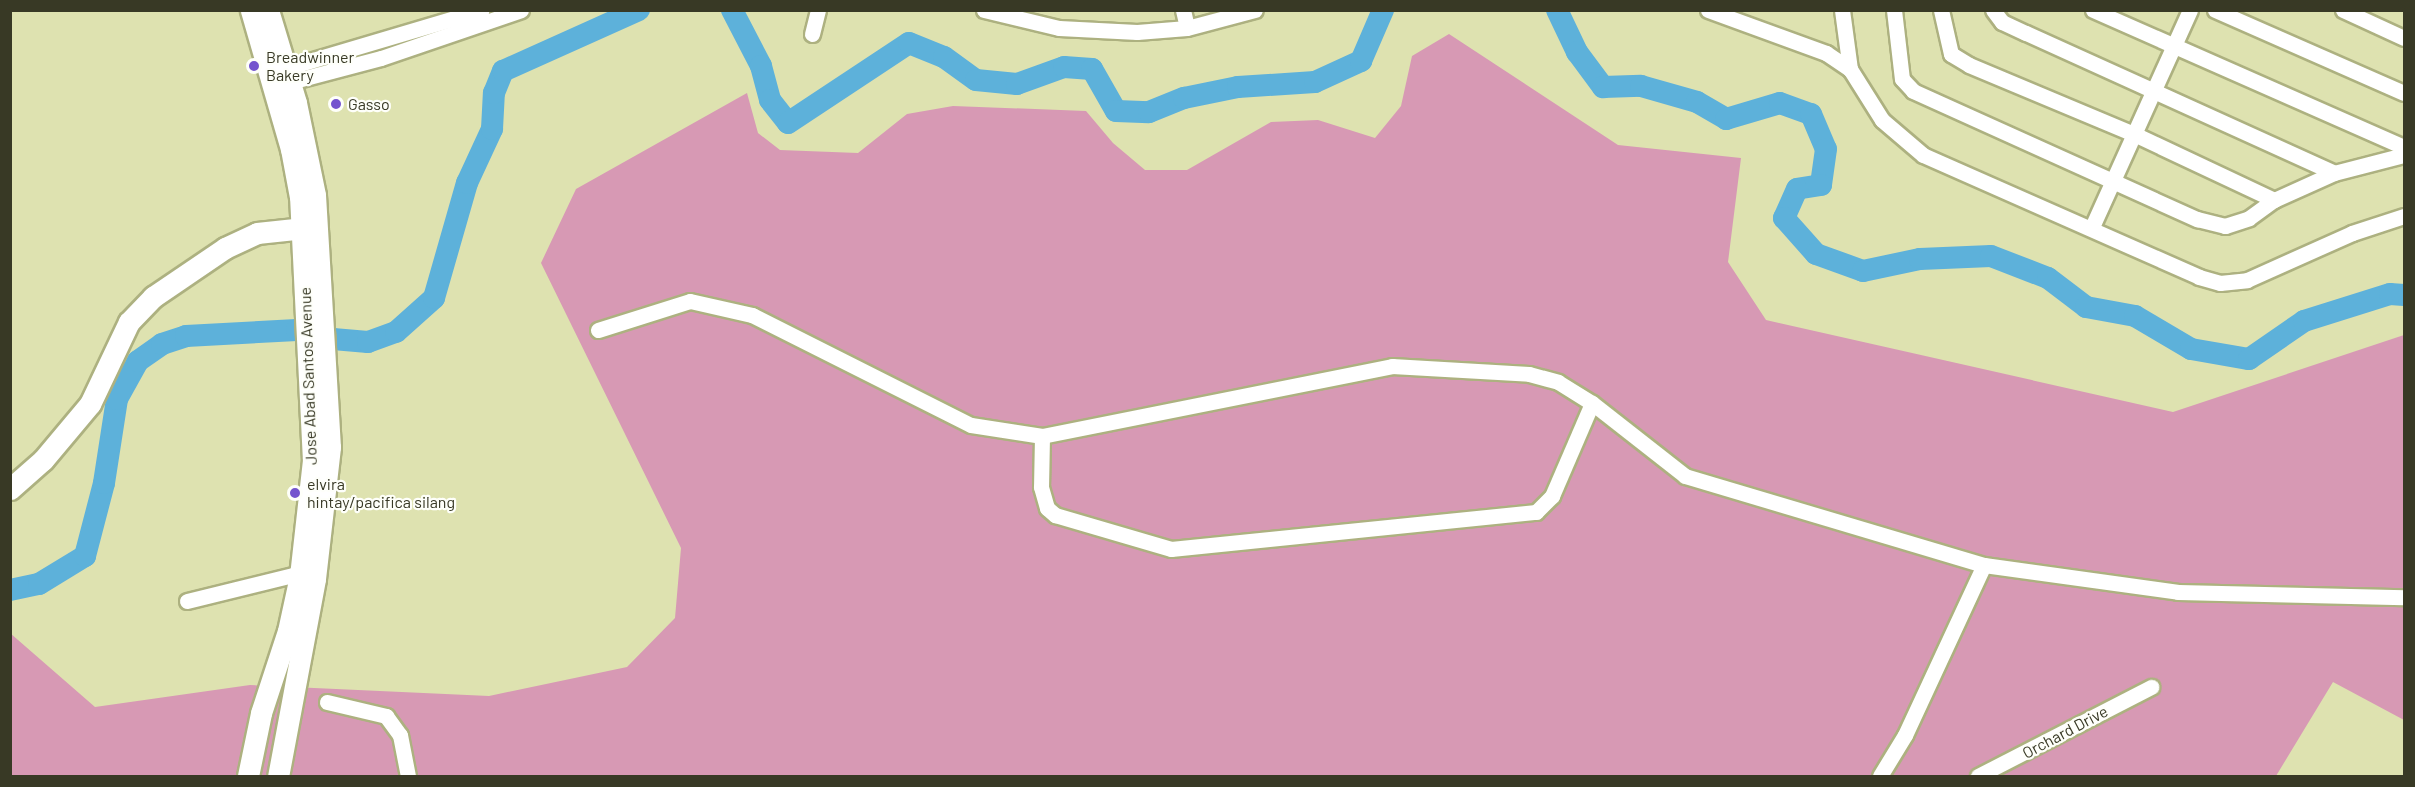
<!DOCTYPE html>
<html>
<head>
<meta charset="utf-8">
<style>
  body { margin:0 }
  #map { position:relative; width:2415px; height:787px; overflow:hidden; background:#dee2b0; font-family:Barlow,sans-serif }
  div>[style] { position:absolute }
  .green>* { inset:0; background:#d799b4 }
  .river>* { height:22px; margin:-11px; padding:0 11px; transform-origin:11px; border-radius:11px; background:#5db1da }
  .roads { filter:drop-shadow(2px 0 #adb180) drop-shadow(-2px 0 #adb180) drop-shadow(0 2px #adb180) drop-shadow(0 -2px #adb180) }
  .street>* { height:15px; margin:-7.5px; padding:0 7.5px; transform-origin:7.5px; border-radius:7.5px; background:#fff }
  .secondary>* { height:21px; margin:-10.5px; padding:0 10.5px; transform-origin:10.5px; border-radius:10.5px; background:#fff }
  .dots>* { width:16px; height:16px; translate:-50% -50%; box-sizing:border-box; border:3px solid #fefffa; border-radius:50% }
  span { translate:-50% -50%; white-space:nowrap; text-align:center; line-height:1.15; -webkit-text-stroke:4.5px #fefffa; paint-order:stroke }
  .poi-label { font-size:16px; color:#383925 }
  .left { translate:0 -50%; text-align:left }
  .street-label { font-size:16px; color:#383925 }
  .frame { position:absolute; inset:0; border:12px solid #383925; pointer-events:none }
</style>
</head>
<body>
<div id="map">
  <div class="green">
    <i style="clip-path:polygon(1449px 34px,1618px 145px,1741px 158px,1728px 262px,1766px 320px,2173px 412px,2404px 335px,2404px 720px,2333px 682px,2276px 776px,11px 776px,10px 633px,95px 707px,250px 685px,489px 696px,627px 667px,675px 618px,681px 548px,541px 263px,576px 189px,747px 93px,758px 133px,780px 150px,858px 153px,907px 114px,953px 106px,1086px 111px,1113px 143px,1145px 170px,1187px 170px,1271px 122px,1318px 120px,1375px 138px,1401px 106px,1412px 56px)"></i>
  </div>
  <div class="river">
    <i style="left:732px;top:10px;width:63px;rotate:62.6deg"></i>
    <i style="left:761px;top:66px;width:35px;rotate:75deg"></i>
    <i style="left:770px;top:100px;width:29px;rotate:52deg"></i>
    <i style="left:788px;top:123px;width:145px;rotate:-33.5deg"></i>
    <i style="left:909px;top:43px;width:38px;rotate:22deg"></i>
    <i style="left:944px;top:57px;width:39px;rotate:36deg"></i>
    <i style="left:976px;top:80px;width:41px;rotate:5.6deg"></i>
    <i style="left:1017px;top:84px;width:50px;rotate:-19.9deg"></i>
    <i style="left:1064px;top:67px;width:28px;rotate:4deg"></i>
    <i style="left:1092px;top:69px;width:48px;rotate:60.3deg"></i>
    <i style="left:1116px;top:111px;width:33px;rotate:2deg"></i>
    <i style="left:1149px;top:112px;width:38px;rotate:-22deg"></i>
    <i style="left:1184px;top:98px;width:55px;rotate:-11.5deg"></i>
    <i style="left:1238px;top:87px;width:77px;rotate:-3.7deg"></i>
    <i style="left:1315px;top:82px;width:51px;rotate:-24.5deg"></i>
    <i style="left:1361px;top:61px;width:56px;rotate:-66.7deg"></i>
    <i style="left:1557px;top:10px;width:47px;rotate:64.5deg"></i>
    <i style="left:1577px;top:52px;width:44px;rotate:53.4deg"></i>
    <i style="left:1603px;top:87px;width:38px;rotate:-2deg"></i>
    <i style="left:1641px;top:86px;width:58px;rotate:15.9deg"></i>
    <i style="left:1697px;top:102px;width:34px;rotate:30deg"></i>
    <i style="left:1726px;top:119px;width:56px;rotate:-16.5deg"></i>
    <i style="left:1780px;top:103px;width:33px;rotate:20deg"></i>
    <i style="left:1811px;top:114px;width:38px;rotate:67deg"></i>
    <i style="left:1826px;top:149px;width:36px;rotate:98deg"></i>
    <i style="left:1821px;top:185px;width:24px;rotate:171deg"></i>
    <i style="left:1797px;top:189px;width:32px;rotate:114deg"></i>
    <i style="left:1784px;top:218px;width:48px;rotate:48.4deg"></i>
    <i style="left:1816px;top:254px;width:50px;rotate:19.9deg"></i>
    <i style="left:1863px;top:271px;width:58px;rotate:-11.9deg"></i>
    <i style="left:1920px;top:259px;width:71px;rotate:-2.4deg"></i>
    <i style="left:1991px;top:256px;width:61px;rotate:21.1deg"></i>
    <i style="left:2048px;top:278px;width:48px;rotate:37.3deg"></i>
    <i style="left:2086px;top:307px;width:50px;rotate:10.4deg"></i>
    <i style="left:2135px;top:316px;width:65px;rotate:30.5deg"></i>
    <i style="left:2191px;top:349px;width:59px;rotate:9.8deg"></i>
    <i style="left:2249px;top:359px;width:67px;rotate:-34.6deg"></i>
    <i style="left:2304px;top:321px;width:90px;rotate:-17.4deg"></i>
    <i style="left:2390px;top:294px;width:14px;rotate:4deg"></i>
    <i style="left:10px;top:590px;width:30px;rotate:-12deg"></i>
    <i style="left:39px;top:584px;width:54px;rotate:-31.3deg"></i>
    <i style="left:85px;top:556px;width:75px;rotate:-75.4deg"></i>
    <i style="left:104px;top:483px;width:85px;rotate:-81.2deg"></i>
    <i style="left:117px;top:399px;width:43px;rotate:-61.1deg"></i>
    <i style="left:138px;top:361px;width:29px;rotate:-35deg"></i>
    <i style="left:162px;top:344px;width:25px;rotate:-18deg"></i>
    <i style="left:186px;top:336px;width:111px;rotate:-3.1deg"></i>
    <i style="left:297px;top:330px;width:37px;rotate:14deg"></i>
    <i style="left:333px;top:339px;width:35px;rotate:5deg"></i>
    <i style="left:368px;top:342px;width:30px;rotate:-20deg"></i>
    <i style="left:396px;top:332px;width:51px;rotate:-41.8deg"></i>
    <i style="left:434px;top:298px;width:120px;rotate:-74deg"></i>
    <i style="left:467px;top:183px;width:60px;rotate:-65.2deg"></i>
    <i style="left:492px;top:129px;width:36px;rotate:-87deg"></i>
    <i style="left:494px;top:93px;width:24px;rotate:-68deg"></i>
    <i style="left:503px;top:71px;width:149px;rotate:-24.2deg"></i>
  </div>
  <div class="roads">
    <div class="street">
      <i style="left:984px;top:10px;width:77px;rotate:13.5deg"></i>
      <i style="left:1059px;top:28px;width:78px;rotate:2.9deg"></i>
      <i style="left:1137px;top:32px;width:50px;rotate:-4.6deg"></i>
      <i style="left:1187px;top:28px;width:70px;rotate:-14.8deg"></i>
      <i style="left:1183px;top:10px;width:18px;rotate:77deg"></i>
      <i style="left:1708px;top:10px;width:126px;rotate:20deg"></i>
      <i style="left:1826px;top:53px;width:29px;rotate:34deg"></i>
      <i style="left:1850px;top:69px;width:60px;rotate:57.9deg"></i>
      <i style="left:1882px;top:120px;width:54px;rotate:40.5deg"></i>
      <i style="left:1923px;top:155px;width:302px;rotate:23.8deg"></i>
      <i style="left:2199px;top:277px;width:22px;rotate:16deg"></i>
      <i style="left:2220px;top:283px;width:27px;rotate:-6deg"></i>
      <i style="left:2247px;top:280px;width:115px;rotate:-24.1deg"></i>
      <i style="left:2352px;top:233px;width:55px;rotate:-18.1deg"></i>
      <i style="left:1842px;top:10px;width:60px;rotate:82.3deg"></i>
      <i style="left:1894px;top:10px;width:69px;rotate:83.4deg"></i>
      <i style="left:1902px;top:79px;width:16px;rotate:47deg"></i>
      <i style="left:1913px;top:91px;width:312px;rotate:24.3deg"></i>
      <i style="left:2197px;top:219px;width:29px;rotate:14deg"></i>
      <i style="left:2225px;top:226px;width:25px;rotate:-18deg"></i>
      <i style="left:2249px;top:218px;width:31px;rotate:-36deg"></i>
      <i style="left:2274px;top:200px;width:66px;rotate:-24.2deg"></i>
      <i style="left:2334px;top:173px;width:72px;rotate:-14.4deg"></i>
      <i style="left:1941px;top:10px;width:45px;rotate:77.2deg"></i>
      <i style="left:1951px;top:54px;width:21px;rotate:31deg"></i>
      <i style="left:1969px;top:65px;width:179px;rotate:22.7deg"></i>
      <i style="left:2134px;top:134px;width:155px;rotate:25.2deg"></i>
      <i style="left:1993px;top:10px;width:15px;rotate:53deg"></i>
      <i style="left:2002px;top:22px;width:26px;rotate:25deg"></i>
      <i style="left:2026px;top:33px;width:338px;rotate:24.4deg"></i>
      <i style="left:2093px;top:10px;width:340px;rotate:23.8deg"></i>
      <i style="left:2215px;top:10px;width:206px;rotate:23.7deg"></i>
      <i style="left:2343px;top:10px;width:67px;rotate:24.7deg"></i>
      <i style="left:812px;top:34px;width:25px;rotate:-76deg"></i>
      <i style="left:280px;top:74px;width:8px;rotate:-45deg"></i>
      <i style="left:286px;top:68px;width:204px;rotate:-16.5deg"></i>
      <i style="left:281px;top:81px;width:9px;rotate:6deg"></i>
      <i style="left:290px;top:82px;width:94px;rotate:-14.8deg"></i>
      <i style="left:381px;top:58px;width:148px;rotate:-18.9deg"></i>
      <i style="left:2092px;top:227px;width:238px;rotate:-65.7deg"></i>
      <i style="left:598px;top:330px;width:96px;rotate:-17.5deg"></i>
      <i style="left:690px;top:301px;width:64px;rotate:12.7deg"></i>
      <i style="left:752px;top:315px;width:245px;rotate:26.7deg"></i>
      <i style="left:971px;top:425px;width:72px;rotate:8.8deg"></i>
      <i style="left:1042px;top:436px;width:357px;rotate:-11.3deg"></i>
      <i style="left:1392px;top:366px;width:137px;rotate:3.3deg"></i>
      <i style="left:1529px;top:374px;width:30px;rotate:15deg"></i>
      <i style="left:1558px;top:382px;width:40px;rotate:32deg"></i>
      <i style="left:1592px;top:403px;width:118px;rotate:38.1deg"></i>
      <i style="left:1685px;top:476px;width:312px;rotate:16.6deg"></i>
      <i style="left:1984px;top:565px;width:196px;rotate:7.9deg"></i>
      <i style="left:2178px;top:592px;width:226px;rotate:1.3deg"></i>
      <i style="left:1042px;top:436px;width:51px;rotate:91.1deg"></i>
      <i style="left:1041px;top:487px;width:22px;rotate:74deg"></i>
      <i style="left:1047px;top:508px;width:11px;rotate:41deg"></i>
      <i style="left:1055px;top:515px;width:121px;rotate:16.3deg"></i>
      <i style="left:1171px;top:549px;width:367px;rotate:-5.8deg"></i>
      <i style="left:1536px;top:512px;width:23px;rotate:-45deg"></i>
      <i style="left:1552px;top:496px;width:101px;rotate:-66.7deg"></i>
      <i style="left:187px;top:601px;width:109px;rotate:-13.8deg"></i>
      <i style="left:293px;top:575px;width:14px;rotate:8deg"></i>
      <i style="left:327px;top:702px;width:61px;rotate:13.3deg"></i>
      <i style="left:386px;top:716px;width:24px;rotate:54deg"></i>
      <i style="left:400px;top:735px;width:42px;rotate:79deg"></i>
      <i style="left:1880px;top:776px;width:48px;rotate:-58.6deg"></i>
      <i style="left:1905px;top:735px;width:187px;rotate:-65.1deg"></i>
      <i style="left:1978px;top:776px;width:195px;rotate:-27.2deg"></i>
    </div>
    <div class="secondary">
      <i style="left:268px;top:10px;width:97px;rotate:73.2deg"></i>
      <i style="left:296px;top:103px;width:94px;rotate:78.3deg"></i>
      <i style="left:315px;top:195px;width:252px;rotate:86.6deg"></i>
      <i style="left:330px;top:447px;width:133px;rotate:96.5deg"></i>
      <i style="left:315px;top:579px;width:200px;rotate:100.6deg"></i>
      <i style="left:10px;top:489px;width:44px;rotate:-41.3deg"></i>
      <i style="left:43px;top:460px;width:73px;rotate:-50deg"></i>
      <i style="left:90px;top:404px;width:91px;rotate:-64.6deg"></i>
      <i style="left:129px;top:322px;width:35px;rotate:-46deg"></i>
      <i style="left:153px;top:297px;width:87px;rotate:-34.2deg"></i>
      <i style="left:225px;top:248px;width:35px;rotate:-25deg"></i>
      <i style="left:257px;top:233px;width:57px;rotate:-6deg"></i>
      <i style="left:248px;top:776px;width:64px;rotate:-78.3deg"></i>
      <i style="left:261px;top:713px;width:86px;rotate:-71.8deg"></i>
      <i style="left:288px;top:631px;width:56px;rotate:-77.7deg"></i>
      <i style="left:300px;top:576px;width:116px;rotate:-83.6deg"></i>
      <i style="left:313px;top:461px;width:264px;rotate:-92.8deg"></i>
      <i style="left:300px;top:197px;width:49px;rotate:-100.6deg"></i>
      <i style="left:291px;top:149px;width:145px;rotate:-106.1deg"></i>
    </div>
  </div>
  <div class="dots">
    <i style="left:254px;top:66px;background:#7454ce"></i>
    <i style="left:336px;top:104px;background:#7454ce"></i>
    <i style="left:295px;top:493px;background:#7454ce"></i>
  </div>
  <div class="poi-label">
    <span class="left" style="left:266px;top:66px">Breadwinner<br>Bakery</span>
    <span class="left" style="left:348px;top:104px">Gasso</span>
    <span class="left" style="left:307px;top:493px">elvira<br>hintay/pacifica silang</span>
  </div>
  <div class="street-label">
    <span style="left:308px;top:376px;rotate:-92deg">Jose Abad Santos Avenue</span>
    <span style="left:2065px;top:732px;rotate:-28deg">Orchard Drive</span>
  </div>
  <div class="frame"></div>
</div>
</body>
</html>
